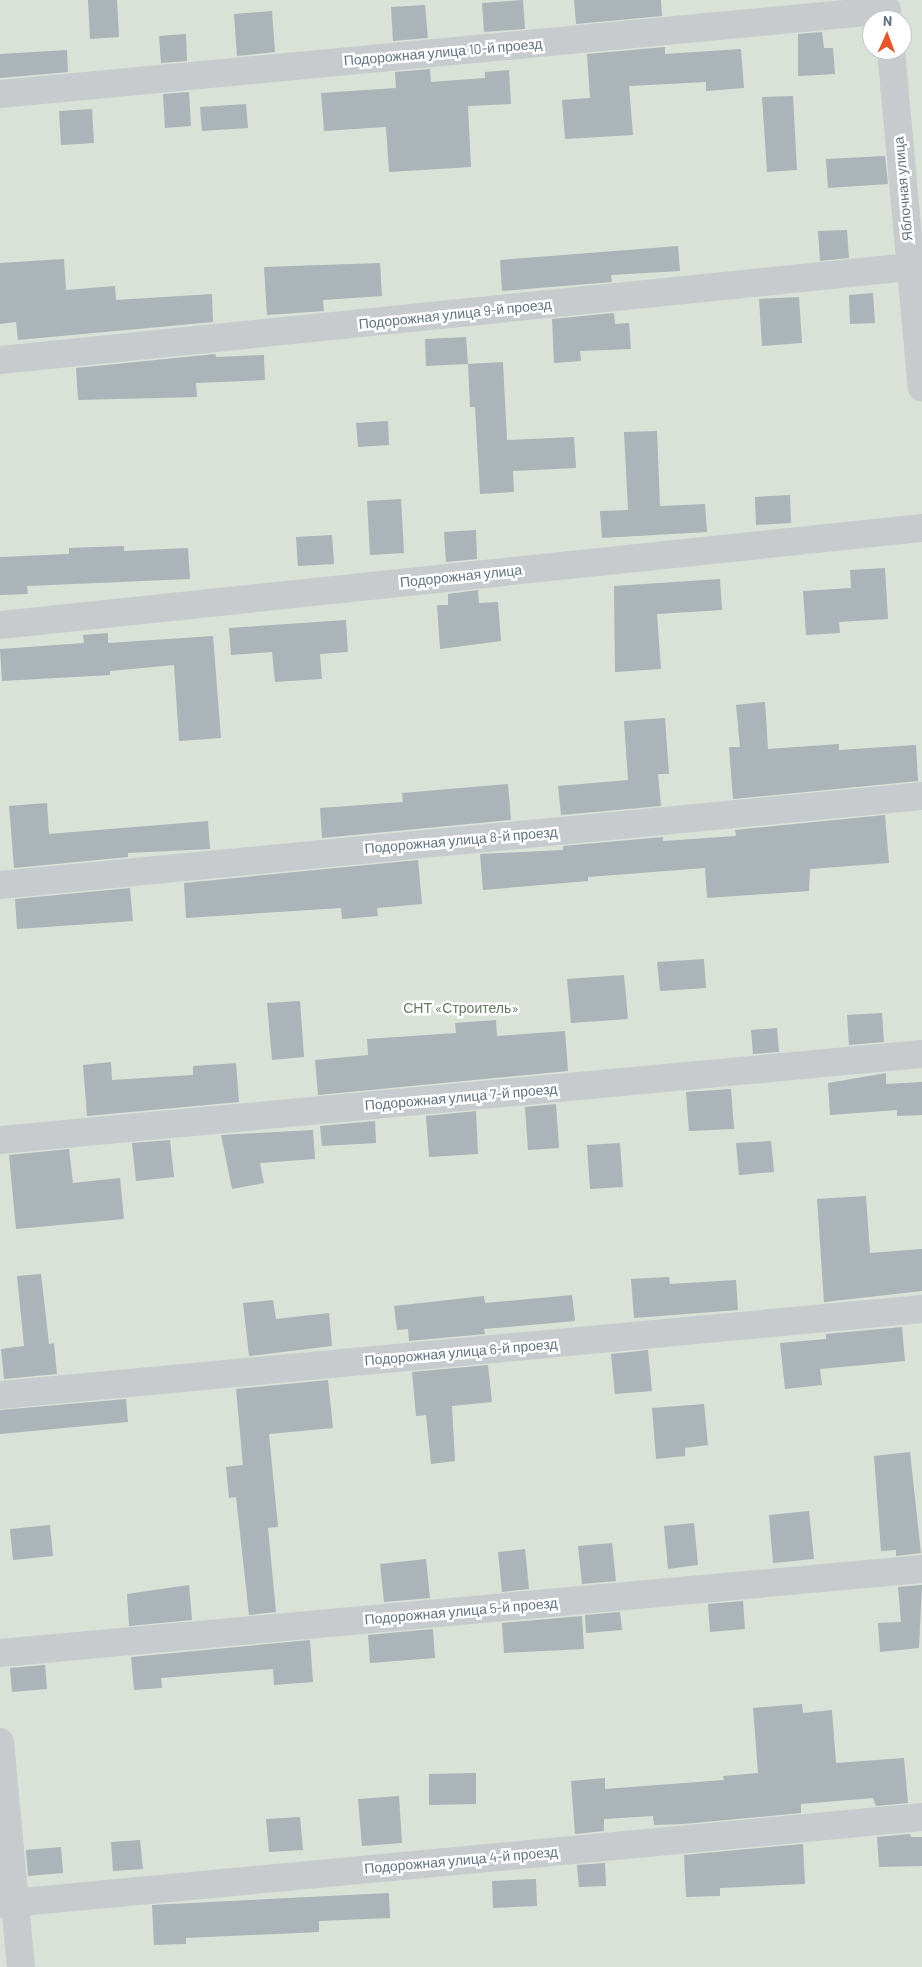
<!DOCTYPE html>
<html>
<head>
<meta charset="utf-8">
<style>
  body { margin:0 }
  #map { position:relative; width:922px; height:1967px; overflow:hidden; background:#f9f9f6; font-family:Barlow,sans-serif }
  div>[style] { position:absolute }
  .green>* { inset:0; background:#dae1d7 }
  .building>* { inset:0; background:#abb4b9 }
  .street>* { height:28px; margin:-14px; padding:0 14px; transform-origin:14px; border-radius:14px; background:#c7cbce }
  span { translate:-50% -50%; white-space:nowrap; text-align:center; line-height:1.15; -webkit-text-stroke:5px #fff; paint-order:stroke }
  .street-label { font-size:14px; color:#637482 }
  .park-label { font-size:14px; color:#667a62 }
  .north { position:absolute; left:862px; top:10px; width:50px; height:50px; box-sizing:border-box; background:#fff; border:1px solid #c1c7cd; border-radius:50%; rotate:2deg; font-size:14px; font-weight:700; line-height:20px; text-align:center; color:#637482 }
  .north::after { content:''; display:block; margin:auto; width:18px; height:22px; background:#e75528; clip-path:polygon(50% 0,100% 100%,50% 72%,0 100%) }
</style>
</head>
<body>
<div id="map">
  <div class="green">
    <i style="clip-path:polygon(evenodd,0 0,922px 0,922px 1967px,0 1967px,0 0,872px 20px,902px 20px,902px 50px,872px 50px,872px 20px)"></i>
  </div>
  <div class="building">
    <i style="clip-path:polygon(88px 0,117px 0,119px 37px,90px 39px)"></i>
    <i style="clip-path:polygon(523px 0,525px 29px,484px 32px,482px 3px)"></i>
    <i style="clip-path:polygon(574px 0,661px 0,662px 16px,576px 24px)"></i>
    <i style="clip-path:polygon(425px 5px,428px 38px,393px 41px,391px 7px)"></i>
    <i style="clip-path:polygon(272px 11px,275px 52px,237px 56px,234px 14px)"></i>
    <i style="clip-path:polygon(822px 32px,824px 48px,833px 48px,835px 74px,798px 76px,798px 34px)"></i>
    <i style="clip-path:polygon(186px 34px,187px 61px,161px 63px,159px 36px)"></i>
    <i style="clip-path:polygon(665px 47px,665px 54px,741px 49px,744px 88px,706px 91px,706px 82px,629px 86px,633px 135px,565px 139px,562px 100px,590px 98px,587px 54px)"></i>
    <i style="clip-path:polygon(67px 50px,68px 72px,0 78px,0 54px)"></i>
    <i style="clip-path:polygon(430px 69px,431px 82px,485px 78px,485px 72px,509px 70px,511px 104px,468px 106px,471px 167px,389px 172px,386px 127px,324px 131px,321px 93px,396px 88px,395px 72px)"></i>
    <i style="clip-path:polygon(189px 92px,191px 126px,165px 128px,163px 94px)"></i>
    <i style="clip-path:polygon(793px 96px,797px 170px,767px 172px,762px 97px)"></i>
    <i style="clip-path:polygon(246px 104px,248px 128px,202px 131px,200px 107px)"></i>
    <i style="clip-path:polygon(92px 109px,94px 143px,61px 145px,59px 111px)"></i>
    <i style="clip-path:polygon(885px 156px,888px 184px,828px 188px,826px 159px)"></i>
    <i style="clip-path:polygon(847px 230px,849px 258px,820px 261px,818px 231px)"></i>
    <i style="clip-path:polygon(678px 246px,680px 271px,611px 275px,612px 282px,502px 291px,500px 260px)"></i>
    <i style="clip-path:polygon(64px 259px,66px 290px,115px 286px,116px 300px,212px 294px,213px 322px,18px 340px,16px 322px,0 324px,0 263px)"></i>
    <i style="clip-path:polygon(380px 263px,382px 296px,323px 300px,324px 311px,267px 315px,264px 267px)"></i>
    <i style="clip-path:polygon(873px 293px,875px 323px,850px 324px,849px 295px)"></i>
    <i style="clip-path:polygon(799px 297px,802px 343px,762px 346px,759px 299px)"></i>
    <i style="clip-path:polygon(614px 313px,615px 324px,629px 323px,631px 349px,580px 351px,581px 361px,554px 363px,552px 319px)"></i>
    <i style="clip-path:polygon(466px 337px,468px 364px,426px 366px,425px 339px)"></i>
    <i style="clip-path:polygon(215px 354px,216px 357px,264px 355px,265px 380px,196px 383px,197px 397px,78px 400px,76px 368px)"></i>
    <i style="clip-path:polygon(503px 362px,507px 440px,574px 437px,576px 468px,513px 471px,514px 492px,480px 494px,475px 407px,470px 407px,468px 364px)"></i>
    <i style="clip-path:polygon(388px 421px,389px 445px,358px 447px,356px 423px)"></i>
    <i style="clip-path:polygon(657px 431px,660px 506px,705px 504px,707px 532px,602px 538px,600px 511px,628px 510px,624px 432px)"></i>
    <i style="clip-path:polygon(790px 495px,791px 523px,756px 525px,755px 497px)"></i>
    <i style="clip-path:polygon(401px 499px,404px 553px,370px 555px,367px 501px)"></i>
    <i style="clip-path:polygon(476px 530px,477px 559px,446px 562px,444px 532px)"></i>
    <i style="clip-path:polygon(332px 535px,334px 564px,298px 566px,296px 537px)"></i>
    <i style="clip-path:polygon(124px 546px,124px 551px,188px 548px,190px 579px,27px 586px,28px 594px,0 595px,0 557px,69px 554px,69px 548px)"></i>
    <i style="clip-path:polygon(885px 568px,888px 619px,839px 622px,840px 633px,806px 635px,803px 591px,851px 588px,850px 570px)"></i>
    <i style="clip-path:polygon(720px 579px,722px 610px,657px 614px,661px 669px,615px 672px,614px 586px)"></i>
    <i style="clip-path:polygon(478px 590px,479px 603px,498px 602px,501px 641px,440px 649px,437px 605px,448px 605px,448px 594px)"></i>
    <i style="clip-path:polygon(346px 620px,348px 652px,320px 654px,322px 679px,275px 682px,272px 652px,231px 655px,229px 628px)"></i>
    <i style="clip-path:polygon(108px 633px,108px 643px,213px 636px,221px 738px,179px 741px,174px 665px,110px 671px,110px 675px,2px 681px,0 649px,84px 643px,83px 635px)"></i>
    <i style="clip-path:polygon(765px 702px,768px 749px,839px 744px,839px 750px,916px 745px,918px 781px,733px 799px,729px 747px,740px 747px,736px 705px)"></i>
    <i style="clip-path:polygon(665px 718px,669px 774px,658px 774px,661px 806px,561px 815px,558px 786px,628px 780px,624px 721px)"></i>
    <i style="clip-path:polygon(508px 784px,511px 820px,322px 838px,320px 808px,403px 802px,402px 793px)"></i>
    <i style="clip-path:polygon(47px 803px,49px 834px,208px 821px,210px 849px,128px 853px,128px 857px,14px 868px,9px 806px)"></i>
    <i style="clip-path:polygon(885px 815px,889px 863px,810px 869px,809px 891px,707px 898px,705px 868px,588px 877px,588px 881px,483px 890px,480px 854px,563px 850px,563px 846px,663px 837px,663px 841px,736px 836px,735px 830px)"></i>
    <i style="clip-path:polygon(418px 860px,422px 904px,377px 908px,378px 916px,342px 919px,341px 908px,186px 918px,184px 883px)"></i>
    <i style="clip-path:polygon(130px 888px,133px 921px,17px 929px,15px 899px)"></i>
    <i style="clip-path:polygon(704px 959px,706px 988px,660px 991px,657px 962px)"></i>
    <i style="clip-path:polygon(624px 975px,628px 1019px,571px 1023px,567px 979px)"></i>
    <i style="clip-path:polygon(300px 1001px,304px 1057px,272px 1060px,267px 1003px)"></i>
    <i style="clip-path:polygon(882px 1013px,884px 1042px,849px 1045px,847px 1015px)"></i>
    <i style="clip-path:polygon(496px 1020px,497px 1036px,565px 1031px,568px 1071px,318px 1095px,315px 1060px,368px 1055px,367px 1039px,456px 1033px,455px 1023px)"></i>
    <i style="clip-path:polygon(777px 1028px,779px 1052px,753px 1054px,751px 1030px)"></i>
    <i style="clip-path:polygon(111px 1062px,112px 1080px,193px 1075px,193px 1066px,236px 1063px,239px 1102px,87px 1116px,83px 1065px)"></i>
    <i style="clip-path:polygon(886px 1073px,886px 1084px,922px 1082px,922px 1115px,897px 1116px,897px 1110px,830px 1115px,828px 1083px)"></i>
    <i style="clip-path:polygon(731px 1089px,734px 1129px,689px 1131px,686px 1092px)"></i>
    <i style="clip-path:polygon(556px 1104px,559px 1148px,528px 1150px,525px 1107px)"></i>
    <i style="clip-path:polygon(476px 1111px,478px 1154px,429px 1157px,426px 1116px)"></i>
    <i style="clip-path:polygon(375px 1121px,376px 1143px,322px 1146px,320px 1126px)"></i>
    <i style="clip-path:polygon(313px 1130px,315px 1159px,260px 1163px,264px 1183px,232px 1189px,221px 1135px)"></i>
    <i style="clip-path:polygon(170px 1140px,174px 1177px,136px 1181px,132px 1143px)"></i>
    <i style="clip-path:polygon(771px 1141px,774px 1172px,739px 1175px,736px 1143px)"></i>
    <i style="clip-path:polygon(620px 1143px,623px 1187px,590px 1189px,587px 1145px)"></i>
    <i style="clip-path:polygon(69px 1149px,73px 1183px,120px 1178px,124px 1219px,16px 1229px,9px 1155px)"></i>
    <i style="clip-path:polygon(866px 1196px,870px 1253px,922px 1249px,922px 1291px,824px 1302px,817px 1199px)"></i>
    <i style="clip-path:polygon(41px 1274px,49px 1344px,54px 1343px,57px 1374px,4px 1379px,1px 1349px,24px 1346px,17px 1276px)"></i>
    <i style="clip-path:polygon(669px 1277px,670px 1284px,736px 1280px,738px 1310px,634px 1318px,631px 1279px)"></i>
    <i style="clip-path:polygon(572px 1295px,575px 1321px,484px 1329px,485px 1334px,409px 1341px,408px 1329px,397px 1330px,394px 1306px,484px 1296px,485px 1303px)"></i>
    <i style="clip-path:polygon(273px 1300px,276px 1319px,329px 1313px,332px 1346px,249px 1356px,243px 1303px)"></i>
    <i style="clip-path:polygon(902px 1327px,905px 1361px,820px 1369px,822px 1385px,785px 1389px,780px 1343px,826px 1339px,826px 1334px)"></i>
    <i style="clip-path:polygon(648px 1350px,652px 1391px,615px 1394px,611px 1354px)"></i>
    <i style="clip-path:polygon(488px 1365px,492px 1402px,452px 1406px,455px 1461px,431px 1464px,426px 1415px,416px 1416px,412px 1372px)"></i>
    <i style="clip-path:polygon(328px 1380px,333px 1428px,269px 1434px,278px 1527px,268px 1528px,276px 1612px,249px 1615px,236px 1497px,229px 1498px,226px 1467px,243px 1465px,236px 1389px)"></i>
    <i style="clip-path:polygon(126px 1399px,128px 1422px,0 1434px,0 1410px)"></i>
    <i style="clip-path:polygon(704px 1404px,708px 1445px,685px 1448px,685px 1456px,656px 1459px,652px 1408px)"></i>
    <i style="clip-path:polygon(910px 1452px,921px 1553px,896px 1556px,896px 1550px,881px 1551px,874px 1456px)"></i>
    <i style="clip-path:polygon(809px 1511px,814px 1559px,773px 1563px,769px 1515px)"></i>
    <i style="clip-path:polygon(694px 1523px,698px 1565px,668px 1569px,664px 1526px)"></i>
    <i style="clip-path:polygon(50px 1525px,53px 1556px,13px 1560px,10px 1529px)"></i>
    <i style="clip-path:polygon(612px 1543px,616px 1581px,582px 1584px,578px 1546px)"></i>
    <i style="clip-path:polygon(525px 1549px,529px 1589px,502px 1592px,498px 1552px)"></i>
    <i style="clip-path:polygon(426px 1559px,430px 1598px,384px 1602px,380px 1564px)"></i>
    <i style="clip-path:polygon(189px 1585px,192px 1620px,129px 1626px,127px 1594px)"></i>
    <i style="clip-path:polygon(922px 1585px,919px 1648px,880px 1652px,878px 1623px,901px 1622px,898px 1587px)"></i>
    <i style="clip-path:polygon(743px 1601px,745px 1629px,710px 1632px,708px 1604px)"></i>
    <i style="clip-path:polygon(620px 1612px,622px 1630px,586px 1633px,585px 1615px)"></i>
    <i style="clip-path:polygon(582px 1616px,584px 1649px,504px 1653px,502px 1623px)"></i>
    <i style="clip-path:polygon(433px 1629px,435px 1658px,370px 1663px,368px 1635px)"></i>
    <i style="clip-path:polygon(310px 1640px,313px 1682px,274px 1685px,273px 1669px,161px 1678px,162px 1688px,134px 1690px,131px 1657px)"></i>
    <i style="clip-path:polygon(45px 1665px,47px 1689px,12px 1692px,10px 1668px)"></i>
    <i style="clip-path:polygon(802px 1704px,803px 1713px,832px 1710px,836px 1763px,904px 1758px,908px 1803px,876px 1806px,873px 1798px,801px 1804px,801px 1813px,683px 1824px,654px 1825px,653px 1816px,604px 1819px,604px 1831px,575px 1834px,571px 1781px,605px 1778px,605px 1789px,724px 1780px,723px 1776px,758px 1773px,753px 1708px)"></i>
    <i style="clip-path:polygon(476px 1773px,476px 1804px,429px 1805px,429px 1774px)"></i>
    <i style="clip-path:polygon(399px 1796px,402px 1843px,362px 1846px,358px 1799px)"></i>
    <i style="clip-path:polygon(300px 1817px,303px 1850px,269px 1852px,266px 1819px)"></i>
    <i style="clip-path:polygon(910px 1834px,911px 1837px,922px 1837px,922px 1866px,879px 1867px,877px 1837px)"></i>
    <i style="clip-path:polygon(140px 1840px,143px 1869px,113px 1871px,111px 1842px)"></i>
    <i style="clip-path:polygon(803px 1844px,805px 1884px,720px 1888px,720px 1896px,686px 1897px,684px 1855px)"></i>
    <i style="clip-path:polygon(61px 1847px,63px 1873px,28px 1876px,26px 1850px)"></i>
    <i style="clip-path:polygon(605px 1863px,606px 1886px,579px 1887px,577px 1865px)"></i>
    <i style="clip-path:polygon(536px 1879px,537px 1906px,493px 1908px,492px 1881px)"></i>
    <i style="clip-path:polygon(389px 1893px,390px 1918px,319px 1921px,319px 1932px,186px 1938px,186px 1944px,154px 1945px,152px 1905px)"></i>
  </div>
  <div class="street">
    <i style="left:891px;top:50px;width:339px;rotate:84.8deg"></i>
    <i style="left:0;top:94px;width:891px;rotate:-5.41deg"></i>
    <i style="left:0;top:360px;width:915px;rotate:-5.84deg"></i>
    <i style="left:0;top:625px;width:927px;rotate:-6.01deg"></i>
    <i style="left:0;top:885px;width:926px;rotate:-5.51deg"></i>
    <i style="left:0;top:1140px;width:926px;rotate:-5.33deg"></i>
    <i style="left:0;top:1395px;width:926px;rotate:-5.33deg"></i>
    <i style="left:0;top:1653px;width:926px;rotate:-5.21deg"></i>
    <i style="left:0;top:1742px;width:226px;rotate:84.7deg"></i>
    <i style="left:0;top:1904px;width:926px;rotate:-5.39deg"></i>
  </div>
  <div class="street-label">
    <span style="left:443px;top:52px;rotate:-5deg">Подорожная улица 10-й проезд</span>
    <span style="left:903px;top:189px;rotate:-95deg">Яблочная улица</span>
    <span style="left:455px;top:314px;rotate:-6deg">Подорожная улица 9-й проезд</span>
    <span style="left:461px;top:576px;rotate:-6deg">Подорожная улица</span>
    <span style="left:461px;top:840px;rotate:-5deg">Подорожная улица 8-й проезд</span>
    <span style="left:461px;top:1097px;rotate:-5deg">Подорожная улица 7-й проезд</span>
    <span style="left:461px;top:1352px;rotate:-5deg">Подорожная улица 6-й проезд</span>
    <span style="left:461px;top:1611px;rotate:-5deg">Подорожная улица 5-й проезд</span>
    <span style="left:461px;top:1860px;rotate:-5deg">Подорожная улица 4-й проезд</span>
  </div>
  <div class="park-label">
    <span style="left:461px;top:1008px">СНТ «Строитель»</span>
  </div>
  <div class="north">N</div>
</div>
</body>
</html>
